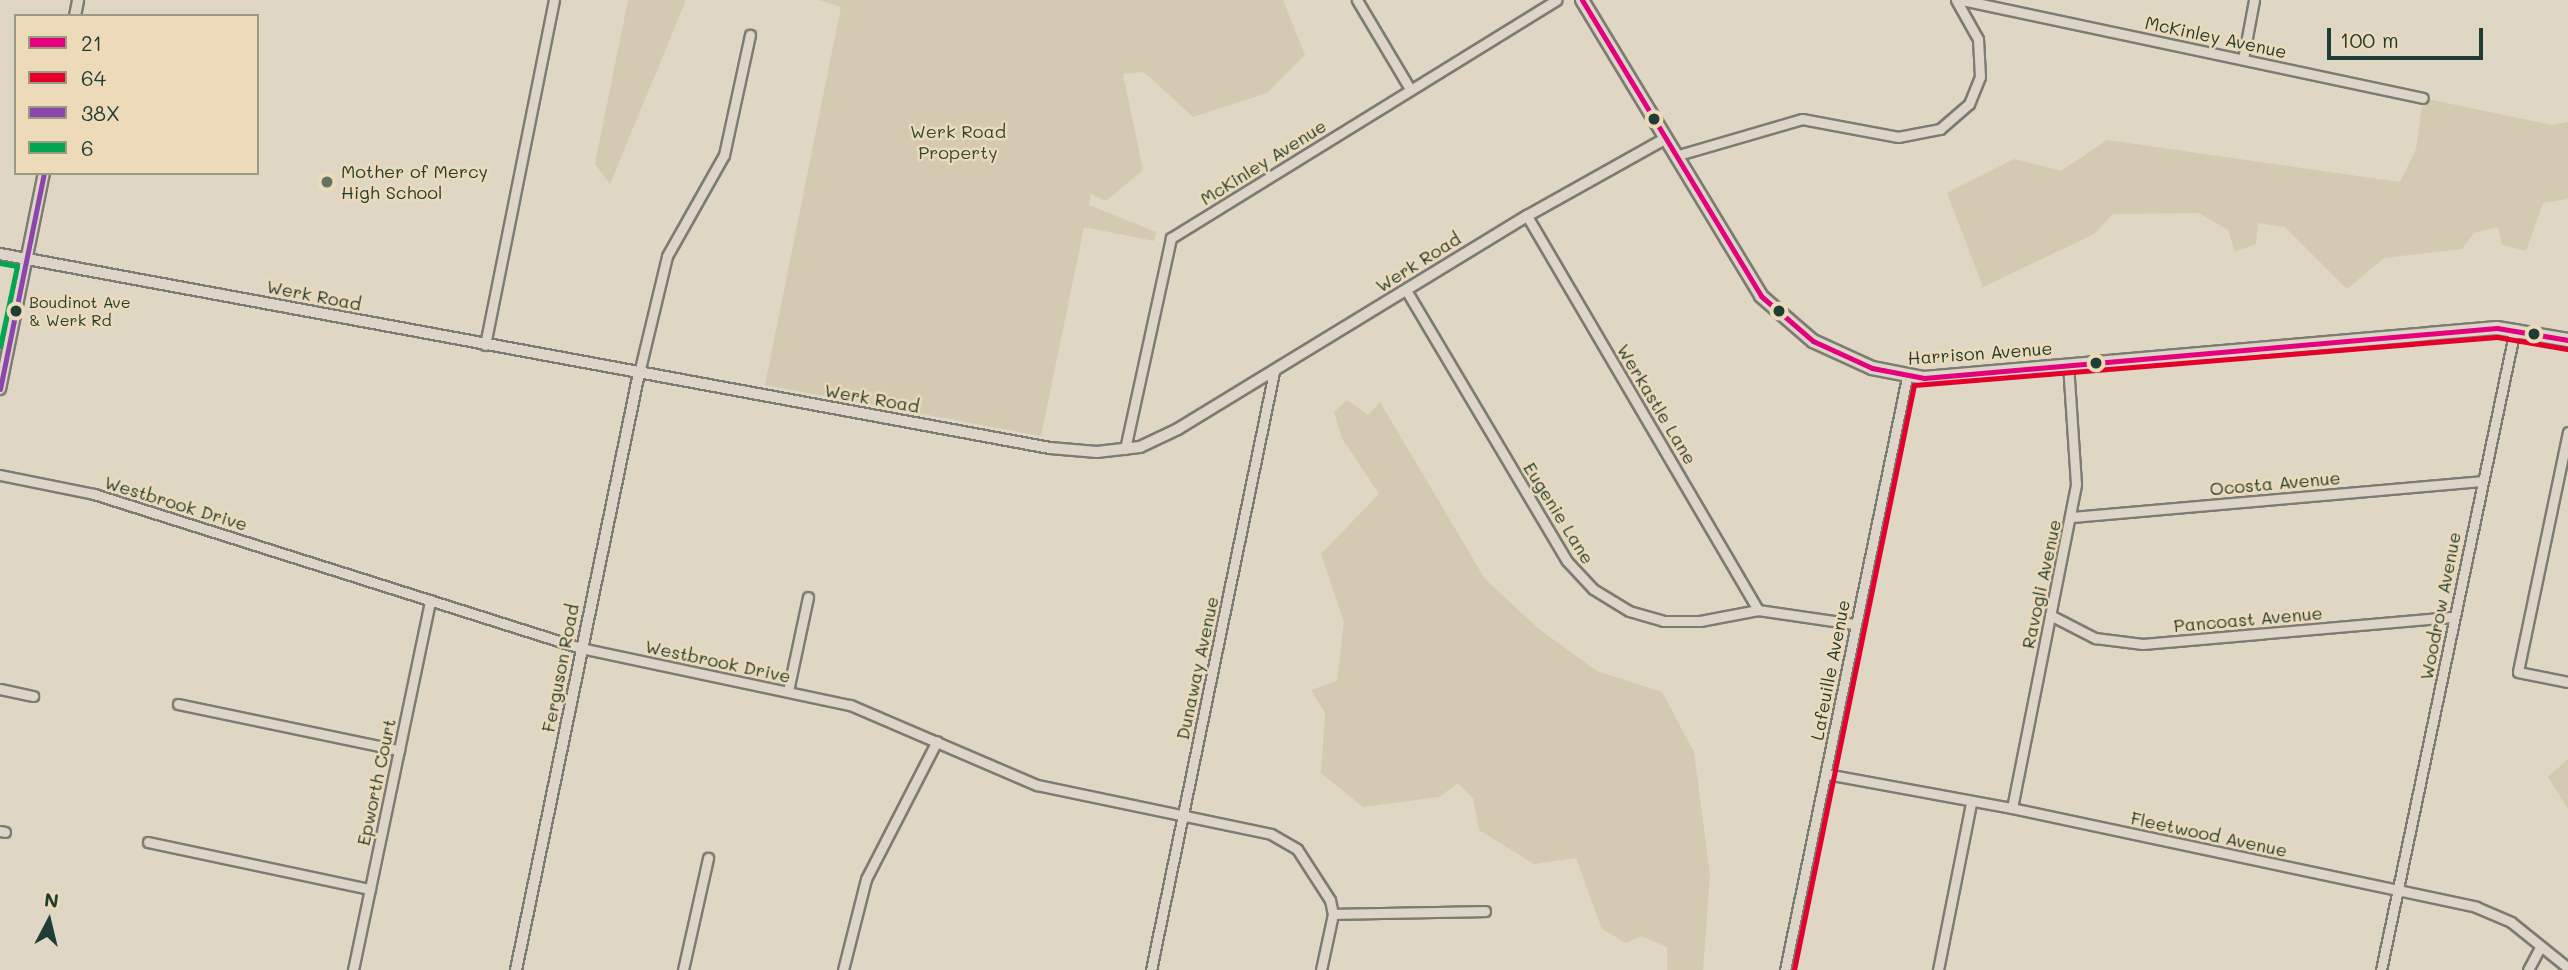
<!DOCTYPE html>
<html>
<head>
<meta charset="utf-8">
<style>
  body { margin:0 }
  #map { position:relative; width:2568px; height:970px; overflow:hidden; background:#e0d6c4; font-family:Mali,sans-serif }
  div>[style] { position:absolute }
  .green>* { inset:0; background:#d4cab1 }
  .roads { filter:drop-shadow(2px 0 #7b7c73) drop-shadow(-2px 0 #7b7c73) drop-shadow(0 2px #7b7c73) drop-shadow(0 -2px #7b7c73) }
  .minor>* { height:9px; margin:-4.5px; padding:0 4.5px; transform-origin:4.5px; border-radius:4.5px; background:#dcd5c8 }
  .tertiary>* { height:10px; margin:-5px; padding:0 5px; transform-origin:5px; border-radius:5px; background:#dcd5c8 }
  .secondary>* { height:12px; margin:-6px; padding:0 6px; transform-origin:6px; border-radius:6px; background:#dcd5c8 }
  .bus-1>* { height:5px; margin:-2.5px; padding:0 2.5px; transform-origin:2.5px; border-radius:2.5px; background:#e5007d }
  .bus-2>* { height:5px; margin:-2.5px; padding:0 2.5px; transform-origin:2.5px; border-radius:2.5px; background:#e4002b }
  .bus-3>* { height:5px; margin:-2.5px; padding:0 2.5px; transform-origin:2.5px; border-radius:2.5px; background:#8e44ad }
  .bus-4>* { height:5px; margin:-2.5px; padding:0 2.5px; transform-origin:2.5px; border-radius:2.5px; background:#00a651 }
  .dots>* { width:19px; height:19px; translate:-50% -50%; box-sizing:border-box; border:4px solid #ecdab8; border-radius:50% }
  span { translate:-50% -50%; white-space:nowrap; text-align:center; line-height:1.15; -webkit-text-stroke:5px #ecdab8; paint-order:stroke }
  .bus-label { font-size:16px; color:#1f3d34 }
  .left { translate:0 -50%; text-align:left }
  .street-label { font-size:18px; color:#1f3d34 }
  .park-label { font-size:18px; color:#304a3f }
  .poi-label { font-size:18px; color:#1f3d34 }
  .legend { position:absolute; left:14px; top:14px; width:245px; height:161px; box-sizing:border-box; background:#ecdab8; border:2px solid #9a9b83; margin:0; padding:9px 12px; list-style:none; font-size:21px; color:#1f3d34 }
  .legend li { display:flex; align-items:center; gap:14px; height:35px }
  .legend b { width:35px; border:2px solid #9a9b83 }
  .north { position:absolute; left:14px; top:886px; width:70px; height:70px; -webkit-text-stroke:5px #ecdab8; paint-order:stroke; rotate:7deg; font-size:19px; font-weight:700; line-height:28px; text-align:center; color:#1f3d34 }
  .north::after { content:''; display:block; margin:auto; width:24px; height:32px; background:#1f3d34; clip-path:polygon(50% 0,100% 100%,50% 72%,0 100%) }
  .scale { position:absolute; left:2327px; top:28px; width:156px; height:32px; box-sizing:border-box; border:4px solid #1f3d34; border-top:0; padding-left:9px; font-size:21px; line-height:24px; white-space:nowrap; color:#1f3d34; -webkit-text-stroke:5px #ecdab8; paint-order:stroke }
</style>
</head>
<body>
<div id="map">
  <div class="green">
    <i style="clip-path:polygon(628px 0,686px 0,610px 184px,595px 164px)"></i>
    <i style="clip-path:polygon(818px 0,1283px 0,1305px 55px,1267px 93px,1193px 117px,1144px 72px,1123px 74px,1143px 170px,1106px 201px,1091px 194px,1089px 205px,1156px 232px,1154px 241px,1084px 227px,1041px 436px,765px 385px,841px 7px)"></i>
    <i style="clip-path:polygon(2423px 98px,2552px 125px,2568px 122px,2568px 199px,2543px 203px,2526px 251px,2502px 245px,2498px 227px,2474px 233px,2462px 249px,2384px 258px,2347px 289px,2285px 227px,2258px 223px,2256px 244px,2235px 252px,2228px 230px,2199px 213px,2113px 214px,2094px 234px,1983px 287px,1947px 193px,2014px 159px,2061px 171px,2107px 140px,2400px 182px,2416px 149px)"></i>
    <i style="clip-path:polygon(1347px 400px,1368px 415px,1380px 402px,1485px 579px,1539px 629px,1597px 671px,1662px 692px,1694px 752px,1710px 875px,1703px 970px,1667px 970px,1667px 947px,1641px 936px,1626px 943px,1602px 929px,1576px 858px,1534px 864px,1479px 830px,1473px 798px,1458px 783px,1439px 797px,1363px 807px,1321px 773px,1325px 713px,1311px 690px,1337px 681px,1344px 622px,1321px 554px,1379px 494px,1342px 438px,1334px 412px)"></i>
    <i style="clip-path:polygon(2568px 759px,2568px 809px,2548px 777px)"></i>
  </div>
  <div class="roads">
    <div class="minor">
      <i style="left:1357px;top:0;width:104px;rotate:59.2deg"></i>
      <i style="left:1962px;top:0;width:471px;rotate:12deg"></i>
      <i style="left:2243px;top:59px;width:60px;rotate:-79.4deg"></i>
      <i style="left:1675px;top:156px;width:132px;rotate:-16.2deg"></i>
      <i style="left:1802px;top:119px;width:98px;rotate:10.6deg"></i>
      <i style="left:1898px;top:137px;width:43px;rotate:-10.8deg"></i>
      <i style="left:1940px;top:129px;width:38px;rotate:-41deg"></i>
      <i style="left:1969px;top:104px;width:29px;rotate:-68deg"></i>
      <i style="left:1980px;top:77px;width:38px;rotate:-93deg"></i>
      <i style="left:1978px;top:39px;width:45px;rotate:-119.4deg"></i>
      <i style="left:1527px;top:216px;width:457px;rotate:59.6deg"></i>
      <i style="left:1406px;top:290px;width:315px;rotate:59.3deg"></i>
      <i style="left:1567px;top:561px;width:38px;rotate:47deg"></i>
      <i style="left:1593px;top:589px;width:42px;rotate:31.4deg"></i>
      <i style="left:1629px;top:611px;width:35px;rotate:16deg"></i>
      <i style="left:1663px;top:621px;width:37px"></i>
      <i style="left:1700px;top:621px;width:59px;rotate:-10.7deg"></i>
      <i style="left:1758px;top:610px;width:97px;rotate:8.3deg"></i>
      <i style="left:485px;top:345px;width:352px;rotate:-78.7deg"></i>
      <i style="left:639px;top:373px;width:120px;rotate:-76.5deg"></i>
      <i style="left:667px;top:256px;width:116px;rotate:-60.6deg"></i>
      <i style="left:724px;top:155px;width:123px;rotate:-77.8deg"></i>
      <i style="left:2568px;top:432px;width:245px;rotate:101.8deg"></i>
      <i style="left:2518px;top:672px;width:51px;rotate:11.3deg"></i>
      <i style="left:1125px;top:449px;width:216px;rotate:-77.7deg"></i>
      <i style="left:1171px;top:238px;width:453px;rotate:-31.7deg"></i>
      <i style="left:0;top:475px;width:96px;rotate:11.4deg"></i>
      <i style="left:94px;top:494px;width:511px;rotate:17.55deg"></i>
      <i style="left:581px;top:648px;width:275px;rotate:12deg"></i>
      <i style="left:850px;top:705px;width:203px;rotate:23.2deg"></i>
      <i style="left:1037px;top:785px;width:239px;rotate:11.8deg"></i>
      <i style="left:1271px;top:834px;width:30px;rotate:30deg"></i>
      <i style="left:1297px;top:849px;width:61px;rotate:57.1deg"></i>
      <i style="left:1330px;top:900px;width:14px;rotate:78deg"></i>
      <i style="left:1333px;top:914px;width:57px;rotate:102.1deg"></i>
      <i style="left:2071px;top:517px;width:413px;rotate:-5deg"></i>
      <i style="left:2050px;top:615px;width:51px;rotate:27.1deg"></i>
      <i style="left:2095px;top:638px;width:48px;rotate:7.1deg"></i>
      <i style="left:2143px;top:644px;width:312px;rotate:-5deg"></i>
      <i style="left:0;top:689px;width:34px;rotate:12deg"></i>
      <i style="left:788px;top:691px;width:96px;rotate:-78deg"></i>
      <i style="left:178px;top:704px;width:226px;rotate:11.8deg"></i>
      <i style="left:1826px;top:774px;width:189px;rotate:10.4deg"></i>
      <i style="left:2012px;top:808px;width:474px;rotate:12deg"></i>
      <i style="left:2476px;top:907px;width:38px;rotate:23deg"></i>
      <i style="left:2511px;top:922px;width:73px;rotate:38.9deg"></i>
      <i style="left:2012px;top:808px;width:330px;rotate:-78.8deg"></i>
      <i style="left:2076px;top:484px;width:119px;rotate:-93.8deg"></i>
      <i style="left:0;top:831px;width:5px;rotate:11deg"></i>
      <i style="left:148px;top:842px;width:227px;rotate:12deg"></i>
      <i style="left:1333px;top:914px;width:152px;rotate:-1.1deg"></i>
      <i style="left:353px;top:970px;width:378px;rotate:-78.2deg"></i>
      <i style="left:683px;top:970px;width:115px;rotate:-77.4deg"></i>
      <i style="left:843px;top:970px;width:94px;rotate:-75.8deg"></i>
      <i style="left:866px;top:879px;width:155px;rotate:-62.8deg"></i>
      <i style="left:1151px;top:970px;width:611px;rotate:-78.38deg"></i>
      <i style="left:1785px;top:970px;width:605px;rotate:-78.37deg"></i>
      <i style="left:1938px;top:970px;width:170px;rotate:-78.8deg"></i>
      <i style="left:2381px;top:970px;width:655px;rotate:-78.19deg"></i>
      <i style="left:2528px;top:970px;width:27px;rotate:-62deg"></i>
    </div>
    <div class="tertiary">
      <i style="left:75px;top:16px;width:16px;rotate:-79deg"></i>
      <i style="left:0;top:254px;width:1068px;rotate:10.47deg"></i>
      <i style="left:1050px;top:448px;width:47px;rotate:4.9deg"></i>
      <i style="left:1097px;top:452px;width:43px;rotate:-6.6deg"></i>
      <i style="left:1140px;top:447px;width:42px;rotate:-25.3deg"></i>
      <i style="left:1178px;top:429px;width:409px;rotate:-31.4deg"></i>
      <i style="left:1527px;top:216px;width:158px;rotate:-29.2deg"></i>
      <i style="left:0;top:389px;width:220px;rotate:-78.5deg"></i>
      <i style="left:516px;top:970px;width:610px;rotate:-78.36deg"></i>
    </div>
    <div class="secondary">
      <i style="left:1582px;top:0;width:346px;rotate:58.8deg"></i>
      <i style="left:1761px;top:296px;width:69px;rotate:40.9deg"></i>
      <i style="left:1813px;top:341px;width:65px;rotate:24.6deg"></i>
      <i style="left:1872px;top:368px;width:53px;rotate:10.9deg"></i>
      <i style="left:1924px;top:378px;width:575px;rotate:-4.99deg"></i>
      <i style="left:2497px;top:328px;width:72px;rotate:9.6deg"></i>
    </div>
  </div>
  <div class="bus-1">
    <i style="left:1582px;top:0;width:346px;rotate:58.8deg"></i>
    <i style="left:1761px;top:296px;width:69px;rotate:40.9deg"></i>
    <i style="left:1813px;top:341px;width:65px;rotate:24.6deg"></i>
    <i style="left:1872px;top:368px;width:53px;rotate:10.9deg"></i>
    <i style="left:1924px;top:378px;width:575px;rotate:-4.99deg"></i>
    <i style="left:2497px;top:328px;width:72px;rotate:9.6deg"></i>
  </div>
  <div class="bus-2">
    <i style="left:1794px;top:970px;width:597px;rotate:-78.41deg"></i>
    <i style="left:1914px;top:385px;width:585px;rotate:-4.71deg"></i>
    <i style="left:2497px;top:337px;width:71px;rotate:9.7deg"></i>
  </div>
  <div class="bus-3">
    <i style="left:0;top:389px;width:220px;rotate:-78.5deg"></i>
  </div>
  <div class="bus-4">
    <i style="left:0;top:263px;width:17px;rotate:10deg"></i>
    <i style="left:17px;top:266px;width:82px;rotate:102deg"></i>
  </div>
  <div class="dots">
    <i style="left:1654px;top:119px;background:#1f3d34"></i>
    <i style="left:327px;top:182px;background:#637366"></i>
    <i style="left:16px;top:311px;background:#1f3d34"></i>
    <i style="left:1779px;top:311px;background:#1f3d34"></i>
    <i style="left:2534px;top:334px;background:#1f3d34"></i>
    <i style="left:2096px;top:363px;background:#1f3d34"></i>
  </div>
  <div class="bus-label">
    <span class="left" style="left:29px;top:311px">Boudinot Ave<br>&amp; Werk Rd</span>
  </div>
  <div class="street-label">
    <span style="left:2216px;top:37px;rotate:12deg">McKinley Avenue</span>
    <span style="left:1263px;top:162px;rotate:-32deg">McKinley Avenue</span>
    <span style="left:1418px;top:262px;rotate:-32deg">Werk Road</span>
    <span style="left:314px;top:295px;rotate:11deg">Werk Road</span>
    <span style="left:1980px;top:353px;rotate:-4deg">Harrison Avenue</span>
    <span style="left:872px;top:398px;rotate:10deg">Werk Road</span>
    <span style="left:1657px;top:404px;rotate:59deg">Werkastle Lane</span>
    <span style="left:2275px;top:483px;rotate:-5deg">Ocosta Avenue</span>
    <span style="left:176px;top:503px;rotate:17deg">Westbrook Drive</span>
    <span style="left:1559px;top:513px;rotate:58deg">Eugenie Lane</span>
    <span style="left:2041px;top:584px;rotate:-78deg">Ravogli Avenue</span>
    <span style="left:2440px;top:606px;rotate:-79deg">Woodrow Avenue</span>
    <span style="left:2248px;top:619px;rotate:-5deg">Pancoast Avenue</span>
    <span style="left:718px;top:661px;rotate:12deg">Westbrook Drive</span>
    <span style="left:560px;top:668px;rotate:-79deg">Ferguson Road</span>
    <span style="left:1197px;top:668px;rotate:-78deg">Dunaway Avenue</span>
    <span style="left:1830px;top:670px;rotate:-79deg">Lafeuille Avenue</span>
    <span style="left:376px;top:782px;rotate:-78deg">Epworth Court</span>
    <span style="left:2209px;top:834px;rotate:12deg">Fleetwood Avenue</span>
  </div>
  <div class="park-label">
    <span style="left:958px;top:142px">Werk Road<br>Property</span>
  </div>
  <div class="poi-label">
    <span class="left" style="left:341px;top:182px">Mother of Mercy<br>High School</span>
  </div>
  <ul class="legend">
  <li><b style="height:9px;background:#e5007d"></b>21</li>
  <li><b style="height:9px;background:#e4002b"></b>64</li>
  <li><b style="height:9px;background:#8e44ad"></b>38X</li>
  <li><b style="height:9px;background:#00a651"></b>6</li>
  </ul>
  <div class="north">N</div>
  <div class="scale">100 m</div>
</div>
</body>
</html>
